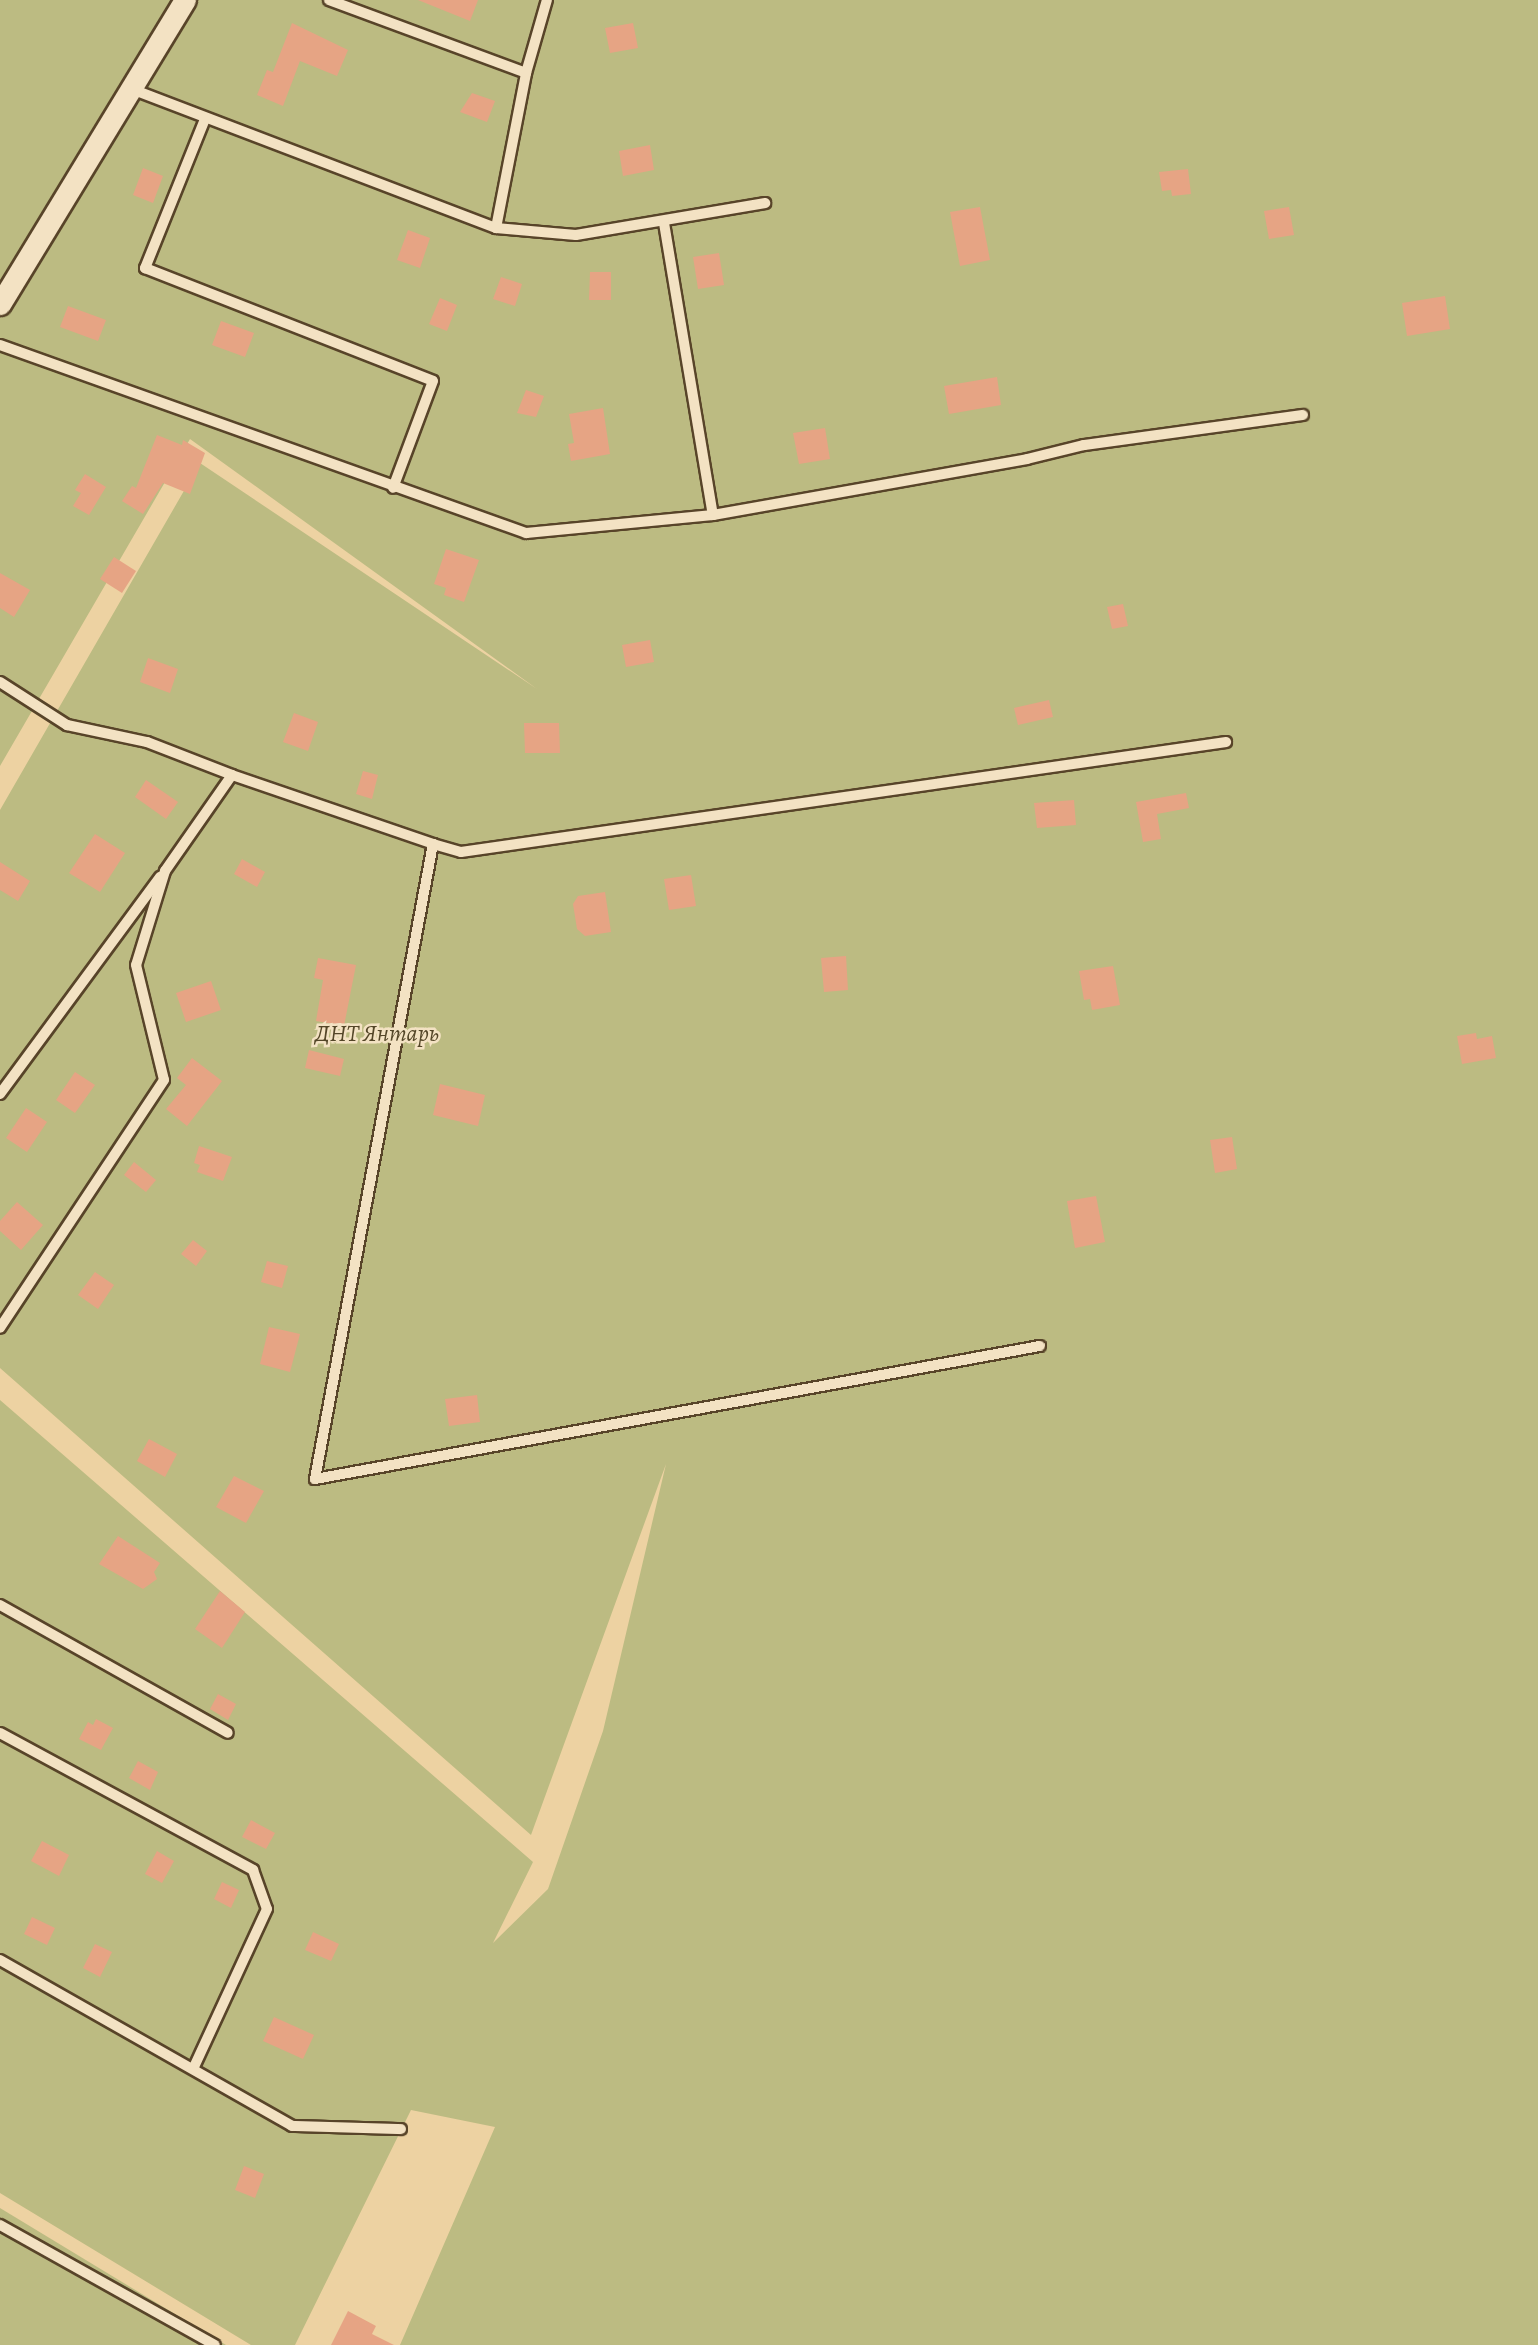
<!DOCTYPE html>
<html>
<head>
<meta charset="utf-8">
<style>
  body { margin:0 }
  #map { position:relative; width:1538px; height:2345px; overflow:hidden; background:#edd2a2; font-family:Alegreya,serif }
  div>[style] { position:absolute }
  .green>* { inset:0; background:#bcbb82 }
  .building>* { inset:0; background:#e6a484 }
  .roads { filter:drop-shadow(2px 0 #584429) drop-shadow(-2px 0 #584429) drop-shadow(0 2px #584429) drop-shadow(0 -2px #584429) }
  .service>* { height:10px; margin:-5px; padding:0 5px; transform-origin:5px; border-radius:5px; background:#f3e2c3 }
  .minor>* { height:21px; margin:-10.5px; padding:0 10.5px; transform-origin:10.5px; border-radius:10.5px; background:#f3e2c3 }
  span { translate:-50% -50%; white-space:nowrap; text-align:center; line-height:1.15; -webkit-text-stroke:5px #f3e2c3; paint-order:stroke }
  .park-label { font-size:24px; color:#544628; font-style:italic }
</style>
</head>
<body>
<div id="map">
  <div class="green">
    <i style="clip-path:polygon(0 0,1538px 0,1538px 2345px,400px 2345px,495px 2127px,411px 2110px,295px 2345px,251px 2345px,0 2193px,0 1400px,533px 1862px,493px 1943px,548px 1889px,603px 1731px,666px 1464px,531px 1835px,0 1368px,0 810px,200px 463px,537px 689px,190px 439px,0 766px)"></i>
    <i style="clip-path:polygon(0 2208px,226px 2345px,0 2345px)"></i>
  </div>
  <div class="building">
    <i style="clip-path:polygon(418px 0,478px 0,470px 21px)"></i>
    <i style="clip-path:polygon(292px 23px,348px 50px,337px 76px,300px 61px,283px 106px,257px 95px,267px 70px,273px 72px)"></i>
    <i style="clip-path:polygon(633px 23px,638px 48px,610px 53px,605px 28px)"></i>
    <i style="clip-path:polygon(472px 93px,495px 101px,487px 122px,460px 112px)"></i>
    <i style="clip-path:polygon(650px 145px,654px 170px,623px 176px,619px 151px)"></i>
    <i style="clip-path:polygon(143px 168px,163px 176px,153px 203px,133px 195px)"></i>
    <i style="clip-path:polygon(1188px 169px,1191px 194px,1172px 196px,1171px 190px,1162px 191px,1159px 172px)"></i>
    <i style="clip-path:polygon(980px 207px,990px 260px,960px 266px,950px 212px)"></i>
    <i style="clip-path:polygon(1289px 207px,1294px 235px,1269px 239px,1264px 211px)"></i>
    <i style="clip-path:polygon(408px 230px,430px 238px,420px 268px,397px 260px)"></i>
    <i style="clip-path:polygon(719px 253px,724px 285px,698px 289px,693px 257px)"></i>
    <i style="clip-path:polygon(590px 272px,611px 272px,611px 300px,589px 300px)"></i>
    <i style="clip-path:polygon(501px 277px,522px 284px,515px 306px,493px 299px)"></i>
    <i style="clip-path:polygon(1445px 296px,1450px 329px,1407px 336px,1402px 303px)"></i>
    <i style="clip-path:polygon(440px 298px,457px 305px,447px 331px,429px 324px)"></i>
    <i style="clip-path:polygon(68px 306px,106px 320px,98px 341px,60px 327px)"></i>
    <i style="clip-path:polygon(221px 321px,254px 333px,245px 357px,212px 345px)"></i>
    <i style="clip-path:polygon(997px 377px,1001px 405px,949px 414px,944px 386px)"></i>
    <i style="clip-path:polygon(526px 390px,544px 396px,536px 417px,517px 413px)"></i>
    <i style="clip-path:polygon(603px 408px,610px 454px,571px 461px,568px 444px,574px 443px,569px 414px)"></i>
    <i style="clip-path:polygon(825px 428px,830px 459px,799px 464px,793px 433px)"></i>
    <i style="clip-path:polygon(157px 435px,182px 445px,183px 440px,205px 453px,190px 494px,163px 483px,143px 514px,122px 501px,132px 486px,136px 488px)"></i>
    <i style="clip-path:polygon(85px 474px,106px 487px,89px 515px,73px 506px,81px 493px,75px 490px)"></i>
    <i style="clip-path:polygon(446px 549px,479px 560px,464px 602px,444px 595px,446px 588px,434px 584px)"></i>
    <i style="clip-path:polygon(114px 557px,136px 571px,122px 593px,100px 579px)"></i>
    <i style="clip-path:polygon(0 573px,30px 590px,14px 617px,0 608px)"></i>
    <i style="clip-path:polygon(1123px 604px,1128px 626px,1112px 629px,1107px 607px)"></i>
    <i style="clip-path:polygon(650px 640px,654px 662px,626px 667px,622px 645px)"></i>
    <i style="clip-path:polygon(148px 658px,178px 669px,170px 693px,140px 682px)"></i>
    <i style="clip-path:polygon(1049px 700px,1053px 717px,1018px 725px,1014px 708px)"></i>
    <i style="clip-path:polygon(294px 713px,318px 722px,308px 751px,283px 742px)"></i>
    <i style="clip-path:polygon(524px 723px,559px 723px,560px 753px,525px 753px)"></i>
    <i style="clip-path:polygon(363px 771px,378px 775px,372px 799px,356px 794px)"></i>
    <i style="clip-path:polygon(146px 780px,178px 802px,166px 819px,135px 797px)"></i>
    <i style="clip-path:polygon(1186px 793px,1189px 808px,1157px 814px,1161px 839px,1143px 842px,1136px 802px)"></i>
    <i style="clip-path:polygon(1074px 800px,1076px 825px,1037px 828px,1034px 803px)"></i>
    <i style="clip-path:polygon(95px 834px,125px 853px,100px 892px,69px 873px)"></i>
    <i style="clip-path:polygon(242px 859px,265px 872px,257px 887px,234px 874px)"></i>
    <i style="clip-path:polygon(0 862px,30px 881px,18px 901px,0 890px)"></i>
    <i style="clip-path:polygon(691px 875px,696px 906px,669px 910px,664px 879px)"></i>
    <i style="clip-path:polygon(605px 892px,611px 932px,585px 936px,577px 929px,573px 904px,578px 896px)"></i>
    <i style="clip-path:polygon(846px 956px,848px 990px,824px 992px,821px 958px)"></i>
    <i style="clip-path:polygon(318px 958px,356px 965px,344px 1026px,316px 1021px,323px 980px,314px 978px)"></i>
    <i style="clip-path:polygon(1113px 966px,1120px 1005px,1092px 1010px,1090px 999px,1084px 1000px,1079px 971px)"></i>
    <i style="clip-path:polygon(211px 981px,221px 1010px,186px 1022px,176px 993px)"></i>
    <i style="clip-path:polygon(1476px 1033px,1477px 1039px,1492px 1036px,1496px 1058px,1462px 1064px,1457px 1036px)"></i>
    <i style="clip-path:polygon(309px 1050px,344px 1059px,340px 1076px,305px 1068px)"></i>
    <i style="clip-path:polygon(192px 1058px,222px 1081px,187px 1126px,166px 1109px,186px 1085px,177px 1078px)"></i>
    <i style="clip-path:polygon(75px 1072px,95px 1085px,75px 1113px,56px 1100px)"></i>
    <i style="clip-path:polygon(440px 1084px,485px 1095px,478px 1126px,433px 1115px)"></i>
    <i style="clip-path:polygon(26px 1108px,47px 1122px,27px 1152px,6px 1138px)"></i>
    <i style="clip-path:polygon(1232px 1137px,1237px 1169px,1215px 1173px,1210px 1140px)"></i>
    <i style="clip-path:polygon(199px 1146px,232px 1157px,223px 1181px,197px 1172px,200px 1165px,194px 1163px)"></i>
    <i style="clip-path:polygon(134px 1162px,156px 1180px,146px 1192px,124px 1175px)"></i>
    <i style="clip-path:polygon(1096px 1196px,1105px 1242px,1075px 1248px,1067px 1201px)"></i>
    <i style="clip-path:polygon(17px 1202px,43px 1225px,21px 1250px,0 1231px,0 1221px)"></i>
    <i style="clip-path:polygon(193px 1240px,207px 1251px,196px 1266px,181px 1254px)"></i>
    <i style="clip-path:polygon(267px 1261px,288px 1266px,282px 1288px,261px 1282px)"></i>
    <i style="clip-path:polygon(95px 1272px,114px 1285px,98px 1309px,78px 1295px)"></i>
    <i style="clip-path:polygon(269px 1327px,300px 1334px,290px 1372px,260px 1364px)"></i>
    <i style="clip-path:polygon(477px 1395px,480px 1422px,449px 1426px,445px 1399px)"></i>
    <i style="clip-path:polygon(149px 1439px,177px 1454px,165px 1477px,137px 1461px)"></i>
    <i style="clip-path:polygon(234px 1476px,264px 1491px,246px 1523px,216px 1507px)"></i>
    <i style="clip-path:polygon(118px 1536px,160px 1563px,154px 1572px,157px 1579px,143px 1589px,99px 1564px)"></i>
    <i style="clip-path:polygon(220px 1591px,245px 1612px,222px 1648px,195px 1629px)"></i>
    <i style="clip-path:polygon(218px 1694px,236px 1704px,228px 1720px,210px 1709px)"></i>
    <i style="clip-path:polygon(96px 1719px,113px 1728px,101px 1750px,79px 1739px,88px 1722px,93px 1725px)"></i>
    <i style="clip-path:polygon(138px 1761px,158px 1772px,150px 1790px,129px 1778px)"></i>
    <i style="clip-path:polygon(251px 1820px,275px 1833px,266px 1849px,242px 1837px)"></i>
    <i style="clip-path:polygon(42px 1841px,69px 1855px,59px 1876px,31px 1861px)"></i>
    <i style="clip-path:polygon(157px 1851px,174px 1861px,162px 1883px,145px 1874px)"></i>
    <i style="clip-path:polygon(222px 1882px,239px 1890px,231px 1908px,214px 1899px)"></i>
    <i style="clip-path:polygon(32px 1917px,55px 1928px,47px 1945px,24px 1934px)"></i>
    <i style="clip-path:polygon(313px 1932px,339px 1944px,331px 1961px,305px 1950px)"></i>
    <i style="clip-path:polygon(95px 1944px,112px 1952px,100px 1977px,83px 1968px)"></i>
    <i style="clip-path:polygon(274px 2017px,314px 2035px,303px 2059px,263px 2041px)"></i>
    <i style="clip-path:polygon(244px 2166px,264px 2174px,255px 2198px,235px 2190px)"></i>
    <i style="clip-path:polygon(348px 2311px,376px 2326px,372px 2334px,394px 2345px,331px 2345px)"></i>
  </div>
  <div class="roads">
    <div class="service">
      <i style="left:329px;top:0;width:210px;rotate:20.3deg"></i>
      <i style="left:129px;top:88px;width:393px;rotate:20.9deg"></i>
      <i style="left:496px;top:228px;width:80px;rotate:5deg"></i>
      <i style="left:576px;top:235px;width:192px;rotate:-9.6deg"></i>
      <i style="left:205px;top:119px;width:161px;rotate:111.9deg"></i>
      <i style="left:145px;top:268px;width:309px;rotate:21.4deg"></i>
      <i style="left:433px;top:381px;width:114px;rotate:110.5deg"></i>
      <i style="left:664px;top:223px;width:296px;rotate:80.5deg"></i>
      <i style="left:496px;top:228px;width:158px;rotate:-79deg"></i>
      <i style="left:526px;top:73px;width:76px;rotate:-74deg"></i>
      <i style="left:0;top:345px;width:559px;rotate:19.67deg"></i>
      <i style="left:526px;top:533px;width:188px;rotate:-5.5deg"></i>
      <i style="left:713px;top:515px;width:319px;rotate:-10.1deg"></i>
      <i style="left:1027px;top:459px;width:59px;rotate:-13.8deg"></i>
      <i style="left:1084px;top:445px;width:221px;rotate:-7.8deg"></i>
      <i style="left:0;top:682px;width:80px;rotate:32.7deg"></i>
      <i style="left:67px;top:725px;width:82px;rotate:12deg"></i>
      <i style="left:147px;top:742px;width:91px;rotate:21.2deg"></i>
      <i style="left:232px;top:775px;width:117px;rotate:124.9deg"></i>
      <i style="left:165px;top:871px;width:98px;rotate:107.1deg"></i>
      <i style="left:136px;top:965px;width:118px;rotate:76.3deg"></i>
      <i style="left:164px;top:1080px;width:297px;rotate:123.5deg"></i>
      <i style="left:232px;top:775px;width:213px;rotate:18.9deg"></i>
      <i style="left:433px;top:844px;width:646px;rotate:100.53deg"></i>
      <i style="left:315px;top:1479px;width:737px;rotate:-10.4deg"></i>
      <i style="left:433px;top:844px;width:29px;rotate:16deg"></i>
      <i style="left:461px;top:852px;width:773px;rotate:-8.18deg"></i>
      <i style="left:0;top:1094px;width:270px;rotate:-53.6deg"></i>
      <i style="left:0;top:1605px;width:261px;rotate:29.3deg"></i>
      <i style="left:0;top:1733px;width:288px;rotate:28.4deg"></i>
      <i style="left:253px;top:1870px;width:41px;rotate:70.3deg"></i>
      <i style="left:267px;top:1909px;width:176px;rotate:114.8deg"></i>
      <i style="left:0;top:1960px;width:336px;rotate:29.6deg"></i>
      <i style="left:292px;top:2126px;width:109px;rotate:1.6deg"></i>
      <i style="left:0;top:2225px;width:246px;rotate:29.2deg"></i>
    </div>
    <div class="minor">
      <i style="left:0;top:304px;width:356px;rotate:-58.7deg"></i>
    </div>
  </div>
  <div class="park-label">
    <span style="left:377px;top:1034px">ДНТ Янтарь</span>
  </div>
</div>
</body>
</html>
